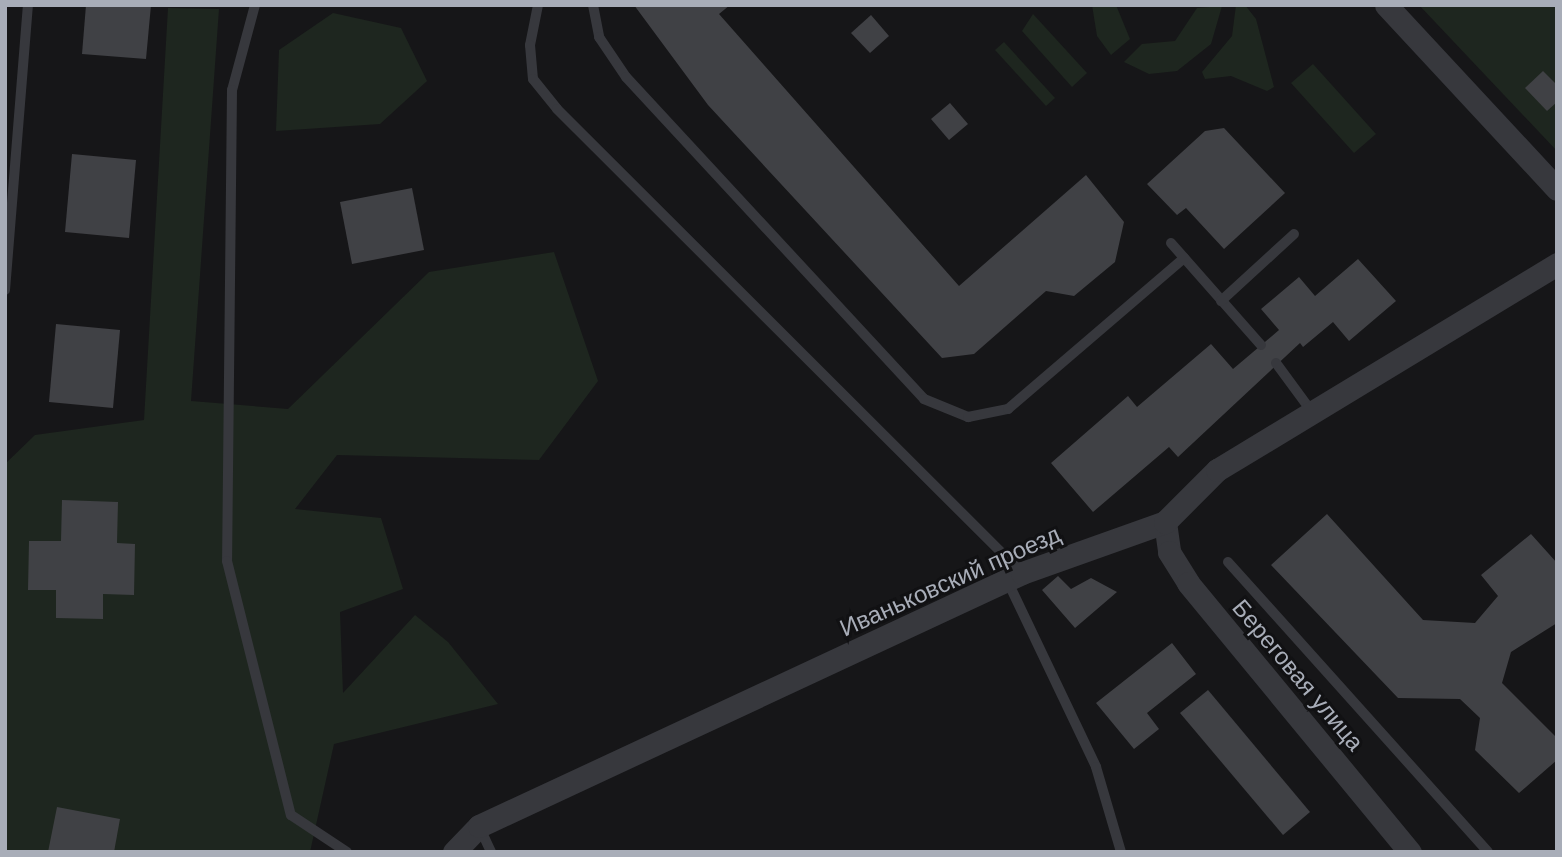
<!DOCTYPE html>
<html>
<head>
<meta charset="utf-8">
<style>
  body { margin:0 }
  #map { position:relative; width:1562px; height:857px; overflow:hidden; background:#161618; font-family:Arial,sans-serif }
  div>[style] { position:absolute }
  .green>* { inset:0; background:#1e261f }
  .building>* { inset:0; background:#404145 }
  .lane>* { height:10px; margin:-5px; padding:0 5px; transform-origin:5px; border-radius:5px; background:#37383d }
  .street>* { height:23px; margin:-11.5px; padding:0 11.5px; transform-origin:11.5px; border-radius:11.5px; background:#37383d }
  span { translate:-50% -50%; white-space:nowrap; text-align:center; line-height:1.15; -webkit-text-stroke:6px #111113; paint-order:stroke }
  .street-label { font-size:24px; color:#a8adb8 }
  .frame { position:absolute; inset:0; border:7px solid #a8adb8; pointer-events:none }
</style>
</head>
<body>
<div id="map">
  <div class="green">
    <i style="clip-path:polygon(1092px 5px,1116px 5px,1130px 39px,1111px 55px,1097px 36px)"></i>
    <i style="clip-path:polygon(1236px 5px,1245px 5px,1256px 19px,1274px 87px,1267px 91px,1231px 76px,1205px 79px,1202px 72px,1232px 36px)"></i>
    <i style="clip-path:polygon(1419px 5px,1557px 5px,1557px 151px)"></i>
    <i style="clip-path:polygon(1222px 6px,1211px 44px,1177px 71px,1149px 74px,1124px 62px,1142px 44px,1175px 41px,1197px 8px)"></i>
    <i style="clip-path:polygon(168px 8px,219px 9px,191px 401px,288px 409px,429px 272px,554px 252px,598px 381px,539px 460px,337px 455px,295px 509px,381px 518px,403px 589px,340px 612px,343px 693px,415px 615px,448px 642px,498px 704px,334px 744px,310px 852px,5px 852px,5px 464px,35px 435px,144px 420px)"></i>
    <i style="clip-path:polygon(333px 13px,401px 28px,427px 81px,380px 124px,276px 131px,279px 50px)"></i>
    <i style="clip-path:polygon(1033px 14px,1087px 73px,1072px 87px,1022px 31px)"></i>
    <i style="clip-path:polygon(1004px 42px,1055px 98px,1046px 106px,995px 50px)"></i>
    <i style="clip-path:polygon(1313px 64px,1376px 134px,1354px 153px,1291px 83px)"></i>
  </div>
  <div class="building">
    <i style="clip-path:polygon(86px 5px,151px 5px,146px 59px,82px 54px)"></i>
    <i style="clip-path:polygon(634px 5px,730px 5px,719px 14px,959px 286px,1086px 175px,1124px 222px,1115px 262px,1074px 296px,1046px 291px,974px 354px,942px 358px,708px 105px)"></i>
    <i style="clip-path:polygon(871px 15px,889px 36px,870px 53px,851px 33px)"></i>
    <i style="clip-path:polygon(1543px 71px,1557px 85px,1557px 102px,1547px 111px,1525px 88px)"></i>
    <i style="clip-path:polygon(950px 103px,968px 124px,949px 140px,931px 119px)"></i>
    <i style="clip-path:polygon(1224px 128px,1285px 193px,1224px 249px,1186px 208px,1177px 215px,1147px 184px,1205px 131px)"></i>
    <i style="clip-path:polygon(72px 154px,136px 160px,129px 238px,65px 232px)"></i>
    <i style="clip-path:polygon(412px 188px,424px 250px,352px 264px,340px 202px)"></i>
    <i style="clip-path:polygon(1358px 259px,1396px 301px,1349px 341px,1333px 322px,1303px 347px,1300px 343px,1178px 457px,1169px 447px,1093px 512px,1051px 463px,1128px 396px,1137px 407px,1211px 344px,1233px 369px,1279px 330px,1261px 309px,1299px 277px,1315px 296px)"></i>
    <i style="clip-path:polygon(56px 324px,120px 330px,113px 408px,49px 402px)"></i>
    <i style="clip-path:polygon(62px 500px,118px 502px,117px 543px,135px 544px,134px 595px,103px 594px,103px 619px,56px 618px,56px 590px,28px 590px,29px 541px,61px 541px)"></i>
    <i style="clip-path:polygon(1327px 514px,1423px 620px,1475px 623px,1498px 596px,1481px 575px,1531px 534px,1557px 563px,1557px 623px,1511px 652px,1502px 683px,1557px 738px,1557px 760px,1519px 793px,1475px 750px,1480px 718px,1460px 699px,1398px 698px,1271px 565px)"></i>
    <i style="clip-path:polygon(1058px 576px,1071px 589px,1091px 578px,1117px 592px,1075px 628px,1042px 590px)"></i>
    <i style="clip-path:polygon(1172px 643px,1196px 674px,1147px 713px,1159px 729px,1134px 749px,1096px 703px)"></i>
    <i style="clip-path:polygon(1208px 690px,1310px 812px,1283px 835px,1180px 713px)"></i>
    <i style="clip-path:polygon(57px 807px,120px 819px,114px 852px,48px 852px)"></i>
  </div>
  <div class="lane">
    <i style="left:255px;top:5px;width:88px;rotate:105.1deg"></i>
    <i style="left:232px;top:90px;width:471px;rotate:90.6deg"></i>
    <i style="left:227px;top:561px;width:262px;rotate:75.9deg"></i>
    <i style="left:291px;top:815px;width:67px;rotate:33.5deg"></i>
    <i style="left:538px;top:5px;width:41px;rotate:101.3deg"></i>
    <i style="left:530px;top:45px;width:34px;rotate:85deg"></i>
    <i style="left:533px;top:79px;width:38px;rotate:51deg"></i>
    <i style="left:557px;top:109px;width:657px;rotate:44.94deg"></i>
    <i style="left:593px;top:5px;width:33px;rotate:79deg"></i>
    <i style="left:599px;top:37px;width:48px;rotate:56deg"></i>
    <i style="left:626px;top:77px;width:439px;rotate:47.2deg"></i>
    <i style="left:924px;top:399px;width:48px;rotate:22.2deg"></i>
    <i style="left:968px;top:417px;width:41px;rotate:-11.3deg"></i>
    <i style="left:1008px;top:409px;width:232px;rotate:-40.6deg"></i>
    <i style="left:1171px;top:243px;width:136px;rotate:48.6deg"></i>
    <i style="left:5px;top:290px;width:286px;rotate:-85.4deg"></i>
    <i style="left:1221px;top:301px;width:99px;rotate:-42.5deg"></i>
    <i style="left:1276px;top:363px;width:61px;rotate:53.7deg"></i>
    <i style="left:1228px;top:562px;width:389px;rotate:48.1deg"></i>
    <i style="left:1007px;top:580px;width:207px;rotate:64.5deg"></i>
    <i style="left:1096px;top:767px;width:89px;rotate:73.6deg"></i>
    <i style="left:479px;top:826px;width:29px;rotate:65deg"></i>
  </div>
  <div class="street">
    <i style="left:1386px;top:5px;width:251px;rotate:47.1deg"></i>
    <i style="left:1165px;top:522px;width:30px;rotate:82deg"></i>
    <i style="left:1169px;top:552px;width:36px;rotate:58deg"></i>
    <i style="left:1188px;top:583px;width:349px;rotate:50.5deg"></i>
    <i style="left:454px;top:852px;width:36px;rotate:-46deg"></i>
    <i style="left:479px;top:826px;width:599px;rotate:-24.98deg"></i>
    <i style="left:1022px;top:573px;width:152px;rotate:-19.6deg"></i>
    <i style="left:1165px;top:522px;width:74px;rotate:-45deg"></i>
    <i style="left:1217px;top:470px;width:398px;rotate:-31.2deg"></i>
  </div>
  <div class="street-label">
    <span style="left:950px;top:581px;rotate:-24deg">Иваньковский проезд</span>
    <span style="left:1298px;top:675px;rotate:50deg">Береговая улица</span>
  </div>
  <div class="frame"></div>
</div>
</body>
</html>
